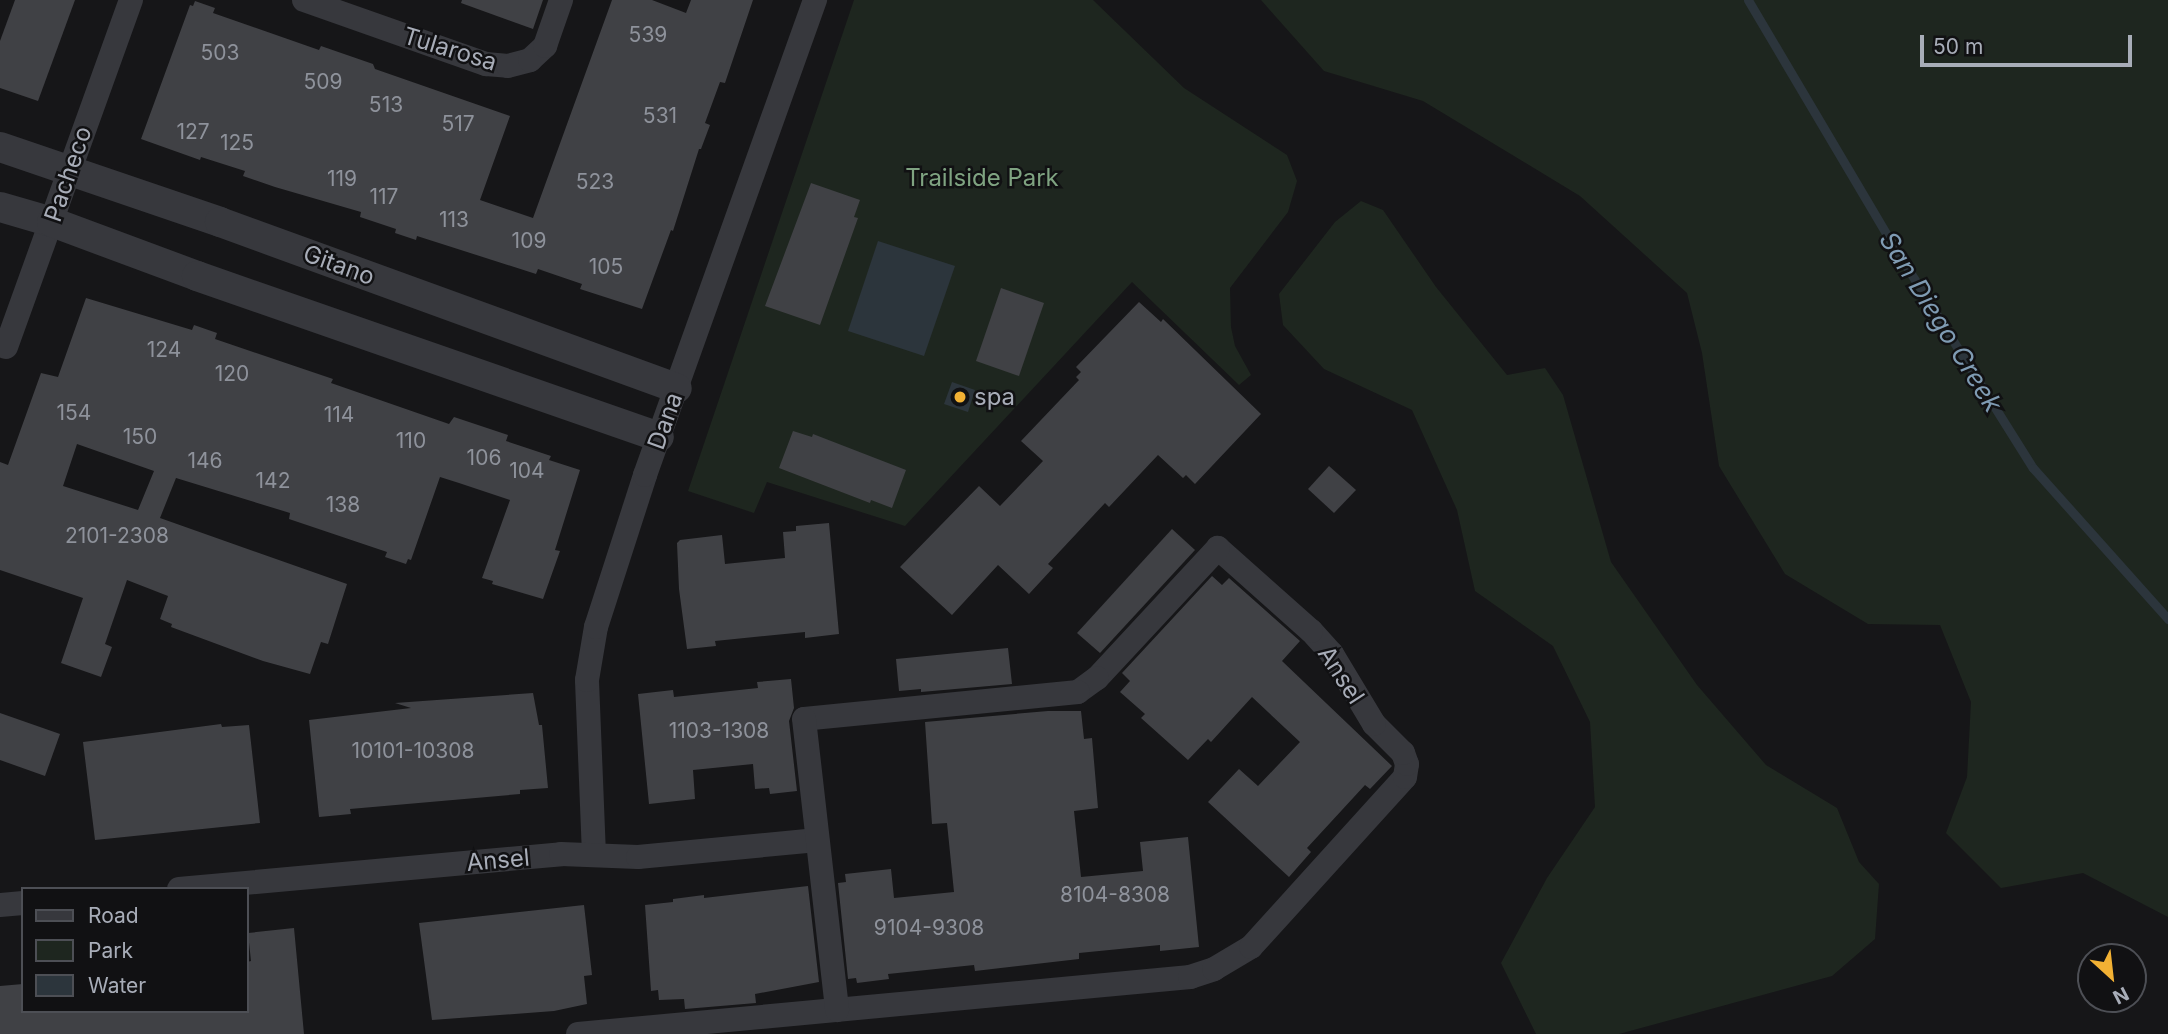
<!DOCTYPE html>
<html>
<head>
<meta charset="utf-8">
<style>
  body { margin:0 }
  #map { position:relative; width:2168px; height:1034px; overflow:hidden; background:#161618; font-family:Inter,sans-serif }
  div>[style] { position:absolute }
  .green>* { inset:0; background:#1e261f }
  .water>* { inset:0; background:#2c353c }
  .stream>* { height:9px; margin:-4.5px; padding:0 4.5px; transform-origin:4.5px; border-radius:4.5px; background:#2c353c }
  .building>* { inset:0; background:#404145 }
  .minor>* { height:24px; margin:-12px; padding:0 12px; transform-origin:12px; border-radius:12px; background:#37383d }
  .tertiary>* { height:30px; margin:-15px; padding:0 15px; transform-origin:15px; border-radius:15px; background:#37383d }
  .dots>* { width:19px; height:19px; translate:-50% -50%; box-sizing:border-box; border:4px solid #111113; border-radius:50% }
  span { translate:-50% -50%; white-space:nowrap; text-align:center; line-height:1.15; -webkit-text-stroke:5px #111113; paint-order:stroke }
  .number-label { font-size:21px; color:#8e929b }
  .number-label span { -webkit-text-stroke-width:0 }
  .street-label { font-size:24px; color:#a8adb8 }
  .park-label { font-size:24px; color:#7fa381 }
  .poi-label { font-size:24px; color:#a8adb8 }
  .left { translate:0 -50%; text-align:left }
  .water-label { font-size:26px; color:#7f9bb3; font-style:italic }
  .legend { position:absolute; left:21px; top:887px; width:228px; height:126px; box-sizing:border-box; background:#111113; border:2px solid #4d4f55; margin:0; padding:9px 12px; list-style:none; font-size:21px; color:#a8adb8 }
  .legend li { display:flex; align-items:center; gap:14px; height:35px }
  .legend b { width:35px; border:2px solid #4d4f55 }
  .north { position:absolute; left:2077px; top:943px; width:70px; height:70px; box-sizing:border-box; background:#111113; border:2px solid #4d4f55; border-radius:50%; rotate:153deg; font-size:19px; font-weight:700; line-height:28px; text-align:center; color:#a8adb8 }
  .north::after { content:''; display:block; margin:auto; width:24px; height:32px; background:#f2b134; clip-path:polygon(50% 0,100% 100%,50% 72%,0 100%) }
  .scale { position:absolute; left:1920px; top:35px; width:212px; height:32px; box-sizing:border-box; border:4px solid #a8adb8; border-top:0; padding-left:9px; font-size:21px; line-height:24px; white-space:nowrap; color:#a8adb8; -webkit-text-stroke:5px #111113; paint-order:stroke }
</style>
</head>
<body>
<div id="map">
  <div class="green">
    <i style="clip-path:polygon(854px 0,1093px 0,1184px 88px,1287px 155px,1297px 181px,1288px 212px,1230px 288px,1231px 327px,1235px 346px,1251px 375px,1239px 385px,1132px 282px,905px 526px,767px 482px,754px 513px,688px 491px)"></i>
    <i style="clip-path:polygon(1261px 0,2168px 0,2168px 917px,2083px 873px,2001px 888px,1946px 833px,1967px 777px,1971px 702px,1940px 625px,1868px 624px,1785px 574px,1719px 466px,1702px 353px,1687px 293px,1580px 196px,1423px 101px,1324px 71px)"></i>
    <i style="clip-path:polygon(1361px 201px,1383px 210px,1436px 287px,1507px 375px,1545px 368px,1563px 395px,1611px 562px,1697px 685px,1766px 765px,1837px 808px,1859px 862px,1879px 884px,1875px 939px,1832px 976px,1619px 1034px,1536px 1034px,1501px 963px,1547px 878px,1595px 807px,1590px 722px,1553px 646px,1475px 591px,1457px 510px,1412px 410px,1324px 369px,1283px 325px,1279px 294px,1335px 222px)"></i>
  </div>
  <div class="water">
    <i style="clip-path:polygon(878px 241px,955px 266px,924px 356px,848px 331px)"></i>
    <i style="clip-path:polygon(952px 382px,975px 390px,968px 412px,944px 404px)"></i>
  </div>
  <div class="stream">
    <i style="left:1748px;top:0;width:285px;rotate:59.4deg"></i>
    <i style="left:1893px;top:245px;width:263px;rotate:57.9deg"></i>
    <i style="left:2033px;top:468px;width:203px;rotate:48.2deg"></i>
  </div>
  <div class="building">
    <i style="clip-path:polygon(15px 0,75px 0,38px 101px,0 88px,0 41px)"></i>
    <i style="clip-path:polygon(462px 0,543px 0,533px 29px,461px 3px)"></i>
    <i style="clip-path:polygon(612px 0,652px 0,686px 13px,691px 0,753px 0,725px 83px,720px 82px,705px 123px,710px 125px,701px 149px,699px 149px,673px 231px,671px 230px,642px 309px,580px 289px,582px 284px,538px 269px,536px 274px,417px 236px,416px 240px,395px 233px,396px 229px,360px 217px,361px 212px,275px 187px,243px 176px,245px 171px,201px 157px,200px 160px,141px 139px,190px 5px,193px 6px,195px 1px,215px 8px,213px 13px,319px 50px,321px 46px,373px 64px,375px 69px,510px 116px,480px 200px,533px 218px)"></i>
    <i style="clip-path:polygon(811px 183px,860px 200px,854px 217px,858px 218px,820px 325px,765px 306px)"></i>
    <i style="clip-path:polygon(1001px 288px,1044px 303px,1019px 376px,976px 361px)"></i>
    <i style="clip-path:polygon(evenodd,86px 298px,192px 330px,194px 325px,217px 333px,215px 339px,333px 379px,331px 383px,449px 424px,454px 417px,508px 435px,506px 441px,551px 456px,549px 460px,580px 470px,555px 550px,560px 551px,543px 599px,492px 584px,493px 581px,482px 578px,510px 500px,459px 483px,440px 477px,411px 560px,408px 559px,406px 564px,385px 557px,387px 552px,289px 519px,290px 513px,176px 478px,160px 518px,347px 584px,328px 644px,321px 642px,310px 674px,263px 661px,171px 627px,172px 624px,160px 619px,168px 596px,127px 580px,105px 644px,112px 647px,101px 677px,61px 663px,83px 598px,0 570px,0 462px,8px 465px,41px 373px,58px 377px,86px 298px,77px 444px,154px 471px,138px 510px,63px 486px,77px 444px)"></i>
    <i style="clip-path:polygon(1139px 302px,1161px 322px,1163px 319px,1261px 414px,1195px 484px,1186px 475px,1183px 478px,1158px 455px,1109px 507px,1105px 503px,1048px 564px,1053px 568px,1029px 594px,998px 565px,952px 615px,900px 567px,979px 486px,1000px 506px,1043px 461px,1021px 441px,1079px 380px,1076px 377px,1081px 372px,1076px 367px)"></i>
    <i style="clip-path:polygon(793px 431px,812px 437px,813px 434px,906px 470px,892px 508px,871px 500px,870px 503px,779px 468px)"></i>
    <i style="clip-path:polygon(1329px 466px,1356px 490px,1334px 513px,1308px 489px)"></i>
    <i style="clip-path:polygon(829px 523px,839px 634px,805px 638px,805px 632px,715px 641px,716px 646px,687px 649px,679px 589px,677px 543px,680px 540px,722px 535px,725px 564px,785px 558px,783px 532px,796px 531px,796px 526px)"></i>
    <i style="clip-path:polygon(1172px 529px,1195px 550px,1100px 653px,1077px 633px)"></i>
    <i style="clip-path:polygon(1212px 576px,1222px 585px,1229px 578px,1300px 641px,1282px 661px,1392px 766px,1370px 789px,1365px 785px,1307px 848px,1311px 852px,1289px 877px,1208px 802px,1239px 769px,1258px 786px,1300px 742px,1252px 697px,1211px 742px,1208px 739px,1188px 760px,1141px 718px,1145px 714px,1120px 692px,1130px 681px,1122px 673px)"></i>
    <i style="clip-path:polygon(1008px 648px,1012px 684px,921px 692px,921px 689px,899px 691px,896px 659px)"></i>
    <i style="clip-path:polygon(791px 679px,794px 708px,789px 721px,797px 791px,770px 794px,769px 788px,755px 789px,753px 764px,693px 770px,695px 799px,649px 804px,638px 694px,673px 690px,674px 697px,758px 688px,757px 682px)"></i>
    <i style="clip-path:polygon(533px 693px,539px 725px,542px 725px,548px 788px,520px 790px,520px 794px,350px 809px,351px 814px,319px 817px,309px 720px,411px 708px,395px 703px)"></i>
    <i style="clip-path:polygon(1048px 711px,1081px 711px,1084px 739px,1092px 738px,1098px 808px,1074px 811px,1081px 877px,1143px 871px,1140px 842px,1188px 837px,1199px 947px,1160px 951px,1160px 945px,1079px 953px,1079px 959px,975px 971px,974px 965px,888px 974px,889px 979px,857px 983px,856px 978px,848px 979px,838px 883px,846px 882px,845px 874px,891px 869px,894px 898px,954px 892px,947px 823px,932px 824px,925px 722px)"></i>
    <i style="clip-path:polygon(0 713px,60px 734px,45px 776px,0 760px)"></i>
    <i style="clip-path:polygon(221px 724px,222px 727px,249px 725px,260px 823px,95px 840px,83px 742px)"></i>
    <i style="clip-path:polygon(808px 886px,819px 982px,755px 994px,756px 1003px,685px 1009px,684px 999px,659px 1000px,658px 990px,651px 991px,645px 905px,673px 902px,673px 899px,704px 895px,704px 898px)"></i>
    <i style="clip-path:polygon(584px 905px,592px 975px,584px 976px,587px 1004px,554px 1011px,432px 1020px,419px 923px)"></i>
    <i style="clip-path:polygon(294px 928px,304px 1034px,0 1034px,0 986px,23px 984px,23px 1011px,247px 1011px,247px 962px,251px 961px,248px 933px)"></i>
  </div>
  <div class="minor">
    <i style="left:304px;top:0;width:193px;rotate:19.4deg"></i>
    <i style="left:486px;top:64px;width:22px;rotate:5deg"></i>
    <i style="left:508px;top:66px;width:23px;rotate:-15deg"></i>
    <i style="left:530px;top:60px;width:21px;rotate:-43deg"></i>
    <i style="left:545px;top:46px;width:49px;rotate:-70.8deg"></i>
    <i style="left:6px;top:347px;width:369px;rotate:-70.2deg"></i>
    <i style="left:594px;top:855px;width:175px;rotate:-92.3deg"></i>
    <i style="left:587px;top:680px;width:54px;rotate:-80.4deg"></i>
    <i style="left:596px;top:627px;width:160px;rotate:-72.1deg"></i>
    <i style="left:645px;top:475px;width:505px;rotate:-70.31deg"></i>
    <i style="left:179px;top:889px;width:384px;rotate:-5.2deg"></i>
    <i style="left:561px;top:854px;width:77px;rotate:2.2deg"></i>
    <i style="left:638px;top:857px;width:180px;rotate:-5.4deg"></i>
    <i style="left:0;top:905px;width:23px;rotate:-5deg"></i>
    <i style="left:578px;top:1034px;width:615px;rotate:-5.32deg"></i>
    <i style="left:1190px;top:977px;width:25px;rotate:-18deg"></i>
    <i style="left:1214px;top:969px;width:43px;rotate:-30.7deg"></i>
    <i style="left:1251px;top:947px;width:229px;rotate:-47.8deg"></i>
    <i style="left:1405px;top:777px;width:13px;rotate:-81deg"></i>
    <i style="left:1407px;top:764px;width:12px;rotate:-110deg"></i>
    <i style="left:1403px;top:753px;width:41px;rotate:-135deg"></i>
    <i style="left:1374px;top:724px;width:82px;rotate:-121deg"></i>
    <i style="left:1332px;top:654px;width:31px;rotate:-132deg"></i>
    <i style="left:1311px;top:631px;width:125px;rotate:-138.3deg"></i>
    <i style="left:1218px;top:548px;width:178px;rotate:132.9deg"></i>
    <i style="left:1097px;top:678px;width:24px;rotate:144deg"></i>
    <i style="left:1078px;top:692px;width:275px;rotate:174.4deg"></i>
    <i style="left:804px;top:719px;width:293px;rotate:83.5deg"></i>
  </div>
  <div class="tertiary">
    <i style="left:0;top:147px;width:232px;rotate:18.8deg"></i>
    <i style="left:220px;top:222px;width:486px;rotate:20deg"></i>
    <i style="left:0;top:207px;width:54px;rotate:16.1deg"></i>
    <i style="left:52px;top:222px;width:155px;rotate:20.4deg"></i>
    <i style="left:197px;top:276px;width:489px;rotate:19.2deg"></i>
  </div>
  <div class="dots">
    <i style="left:960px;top:397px;background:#f2b134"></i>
  </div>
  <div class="number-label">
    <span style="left:648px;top:35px">539</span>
    <span style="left:220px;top:53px">503</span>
    <span style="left:323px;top:82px">509</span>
    <span style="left:386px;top:105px">513</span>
    <span style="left:660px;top:116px">531</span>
    <span style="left:458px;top:124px">517</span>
    <span style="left:193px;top:132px">127</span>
    <span style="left:237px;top:143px">125</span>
    <span style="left:342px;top:179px">119</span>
    <span style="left:595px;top:182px">523</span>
    <span style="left:384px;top:197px">117</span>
    <span style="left:454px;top:220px">113</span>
    <span style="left:529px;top:241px">109</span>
    <span style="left:606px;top:267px">105</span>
    <span style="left:164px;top:350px">124</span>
    <span style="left:232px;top:374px">120</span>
    <span style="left:74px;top:413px">154</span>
    <span style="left:339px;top:415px">114</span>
    <span style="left:140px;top:437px">150</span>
    <span style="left:411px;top:441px">110</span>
    <span style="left:484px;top:458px">106</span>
    <span style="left:205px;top:461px">146</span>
    <span style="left:527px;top:471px">104</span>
    <span style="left:273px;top:481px">142</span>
    <span style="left:343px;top:505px">138</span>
    <span style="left:117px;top:536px">2101-2308</span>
    <span style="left:719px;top:731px">1103-1308</span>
    <span style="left:413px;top:751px">10101-10308</span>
    <span style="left:1115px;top:895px">8104-8308</span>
    <span style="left:929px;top:928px">9104-9308</span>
  </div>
  <div class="street-label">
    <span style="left:450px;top:49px;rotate:17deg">Tularosa</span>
    <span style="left:68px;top:174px;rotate:-71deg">Pacheco</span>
    <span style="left:339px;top:265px;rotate:20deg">Gitano</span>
    <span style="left:665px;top:421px;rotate:-70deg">Dana</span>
    <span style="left:1341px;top:675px;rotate:57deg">Ansel</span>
    <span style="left:498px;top:860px;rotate:-5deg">Ansel</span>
  </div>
  <div class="park-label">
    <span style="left:982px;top:178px">Trailside Park</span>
  </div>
  <div class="poi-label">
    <span class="left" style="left:974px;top:397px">spa</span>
  </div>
  <div class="water-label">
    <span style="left:1941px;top:322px;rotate:58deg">San Diego Creek</span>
  </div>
  <ul class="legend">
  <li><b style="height:9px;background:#37383d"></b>Road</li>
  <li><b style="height:19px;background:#1e261f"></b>Park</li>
  <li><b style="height:19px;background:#2c353c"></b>Water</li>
  </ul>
  <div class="north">N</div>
  <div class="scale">50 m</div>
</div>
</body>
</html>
